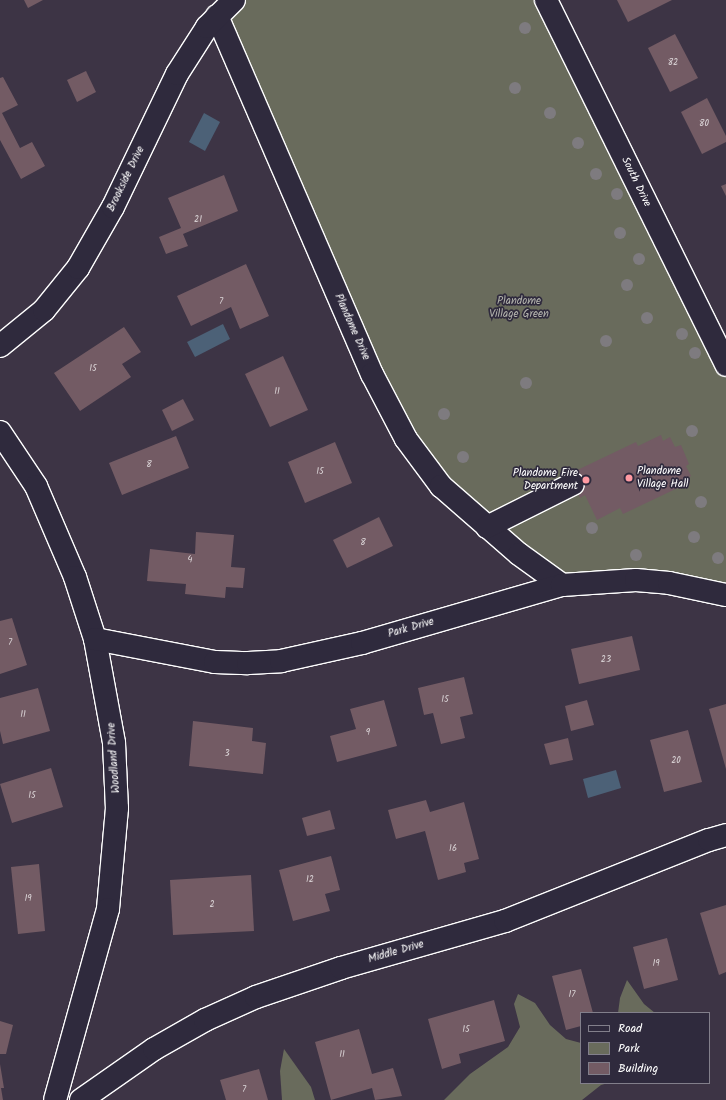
<!DOCTYPE html>
<html>
<head>
<meta charset="utf-8">
<style>
  body { margin:0 }
  #map { position:relative; width:726px; height:1100px; overflow:hidden; background:#3d3445; font-family:Kalam,sans-serif }
  div>[style] { position:absolute }
  .green>* { inset:0; background:#696b5c }
  .water>* { inset:0; background:#4c6177 }
  .building>* { inset:0; background:#735b64 }
  .roads { filter:drop-shadow(1px 0 #fff) drop-shadow(-1px 0 #fff) drop-shadow(0 1px #fff) drop-shadow(0 -1px #fff) }
  .minor>* { height:22px; margin:-11px; padding:0 11px; transform-origin:11px; border-radius:11px; background:#2f2a3d }
  .trees>* { width:12px; height:12px; margin:-6px; border-radius:50%; background:#7e7b7f }
  .dots>* { width:11px; height:11px; translate:-50% -50%; box-sizing:border-box; border:2px solid #2f2a3d; border-radius:50% }
  span { translate:-50% -50%; white-space:nowrap; text-align:center; line-height:1.15; -webkit-text-stroke:3.5px #2f2a3d; paint-order:stroke }
  .number-label { font-size:9px; color:#dcd6d8 }
  .number-label span { -webkit-text-stroke-width:0 }
  .street-label { font-size:11px; color:#fff }
  .park-label { font-size:11px; color:#b4b5ae }
  .poi-label { font-size:11px; color:#fff }
  .left { translate:0 -50%; text-align:left }
  .right { translate:-100% -50%; text-align:right }
  .legend { position:absolute; left:580px; top:1012px; width:130px; height:72px; box-sizing:border-box; background:#2f2a3d; border:1px solid #827f8b; margin:0; padding:5px 7px; list-style:none; font-size:12px; color:#fff }
  .legend li { display:flex; align-items:center; gap:8px; height:20px }
  .legend b { width:20px; border:1px solid #827f8b }
</style>
</head>
<body>
<div id="map">
  <div class="green">
    <i style="clip-path:polygon(234px 0,546px 0,726px 365px,726px 595px,562px 585px,422px 463px,217px 16px)"></i>
    <i style="clip-path:polygon(627px 980px,644px 1004px,655px 1013px,618px 1013px,620px 998px)"></i>
    <i style="clip-path:polygon(518px 994px,535px 1003px,550px 1025px,566px 1039px,581px 1043px,581px 1083px,608px 1083px,601px 1085px,582px 1100px,444px 1100px,470px 1074px,508px 1047px,520px 1027px,514px 1004px)"></i>
    <i style="clip-path:polygon(284px 1049px,311px 1087px,315px 1100px,282px 1100px,280px 1071px)"></i>
  </div>
  <div class="water">
    <i style="clip-path:polygon(204px 113px,220px 122px,205px 151px,189px 142px)"></i>
    <i style="clip-path:polygon(223px 324px,230px 339px,195px 357px,187px 342px)"></i>
    <i style="clip-path:polygon(616px 770px,621px 788px,588px 798px,583px 779px)"></i>
  </div>
  <div class="building">
    <i style="clip-path:polygon(24px 0,43px 0,28px 8px)"></i>
    <i style="clip-path:polygon(617px 0,672px 0,628px 22px)"></i>
    <i style="clip-path:polygon(675px 34px,698px 78px,670px 92px,648px 48px)"></i>
    <i style="clip-path:polygon(86px 71px,96px 92px,77px 102px,67px 80px)"></i>
    <i style="clip-path:polygon(3px 77px,18px 105px,2px 113px,20px 148px,32px 142px,45px 166px,21px 179px,0 140px,0 78px)"></i>
    <i style="clip-path:polygon(707px 98px,726px 136px,726px 142px,702px 154px,681px 112px)"></i>
    <i style="clip-path:polygon(224px 175px,238px 211px,183px 234px,188px 246px,166px 254px,159px 237px,181px 228px,168px 198px)"></i>
    <i style="clip-path:polygon(726px 184px,726px 196px,721px 186px)"></i>
    <i style="clip-path:polygon(246px 264px,269px 316px,240px 329px,231px 307px,191px 326px,177px 296px)"></i>
    <i style="clip-path:polygon(124px 327px,141px 352px,122px 364px,131px 377px,80px 411px,54px 373px)"></i>
    <i style="clip-path:polygon(283px 356px,308px 410px,270px 427px,245px 374px)"></i>
    <i style="clip-path:polygon(183px 399px,194px 420px,172px 431px,162px 410px)"></i>
    <i style="clip-path:polygon(661px 435px,663px 441px,670px 437px,675px 447px,681px 445px,689px 464px,686px 466px,691px 476px,682px 480px,684px 485px,623px 514px,620px 508px,597px 520px,585px 495px,580px 498px,569px 474px,636px 442px,638px 446px)"></i>
    <i style="clip-path:polygon(176px 436px,189px 468px,122px 495px,109px 463px)"></i>
    <i style="clip-path:polygon(335px 442px,352px 483px,305px 503px,288px 462px)"></i>
    <i style="clip-path:polygon(379px 517px,393px 546px,347px 568px,333px 540px)"></i>
    <i style="clip-path:polygon(196px 532px,234px 535px,231px 567px,245px 568px,243px 588px,226px 587px,225px 598px,185px 594px,186px 584px,147px 581px,150px 549px,195px 554px)"></i>
    <i style="clip-path:polygon(12px 618px,27px 665px,0 674px,0 621px)"></i>
    <i style="clip-path:polygon(632px 636px,640px 670px,579px 684px,571px 649px)"></i>
    <i style="clip-path:polygon(464px 677px,473px 714px,460px 717px,465px 738px,441px 744px,433px 713px,424px 715px,418px 688px)"></i>
    <i style="clip-path:polygon(38px 688px,50px 731px,3px 744px,0 731px,0 698px)"></i>
    <i style="clip-path:polygon(384px 700px,397px 746px,337px 762px,330px 736px,356px 729px,350px 709px)"></i>
    <i style="clip-path:polygon(587px 700px,594px 725px,571px 731px,565px 706px)"></i>
    <i style="clip-path:polygon(726px 704px,726px 769px,709px 709px)"></i>
    <i style="clip-path:polygon(193px 721px,253px 728px,252px 741px,266px 743px,263px 774px,189px 766px)"></i>
    <i style="clip-path:polygon(688px 730px,702px 782px,664px 792px,650px 740px)"></i>
    <i style="clip-path:polygon(568px 738px,573px 760px,550px 765px,544px 744px)"></i>
    <i style="clip-path:polygon(51px 768px,63px 807px,12px 823px,0 784px)"></i>
    <i style="clip-path:polygon(426px 800px,430px 812px,464px 802px,479px 859px,464px 863px,466px 872px,438px 880px,425px 831px,396px 839px,388px 810px)"></i>
    <i style="clip-path:polygon(330px 810px,335px 829px,307px 836px,302px 818px)"></i>
    <i style="clip-path:polygon(331px 856px,340px 890px,325px 894px,330px 911px,293px 921px,279px 870px)"></i>
    <i style="clip-path:polygon(39px 864px,45px 931px,18px 934px,11px 867px)"></i>
    <i style="clip-path:polygon(251px 875px,254px 931px,173px 935px,170px 880px)"></i>
    <i style="clip-path:polygon(726px 905px,726px 972px,719px 975px,700px 913px)"></i>
    <i style="clip-path:polygon(667px 938px,678px 980px,644px 989px,633px 947px)"></i>
    <i style="clip-path:polygon(581px 969px,593px 1013px,581px 1013px,581px 1026px,566px 1030px,552px 976px)"></i>
    <i style="clip-path:polygon(494px 1000px,505px 1041px,459px 1054px,461px 1063px,442px 1069px,428px 1019px)"></i>
    <i style="clip-path:polygon(0 1021px,13px 1025px,6px 1054px,0 1054px)"></i>
    <i style="clip-path:polygon(359px 1029px,372px 1074px,393px 1068px,402px 1096px,375px 1100px,372px 1088px,331px 1100px,315px 1042px)"></i>
    <i style="clip-path:polygon(0 1064px,4px 1088px,1px 1088px,3px 1100px,0 1100px)"></i>
    <i style="clip-path:polygon(259px 1069px,268px 1100px,226px 1100px,220px 1080px)"></i>
  </div>
  <div class="roads">
    <div class="minor">
      <i style="left:546px;top:0;width:407px;rotate:63.7deg"></i>
      <i style="left:217px;top:16px;width:390px;rotate:66.6deg"></i>
      <i style="left:372px;top:374px;width:73px;rotate:62.4deg"></i>
      <i style="left:406px;top:439px;width:59px;rotate:53.3deg"></i>
      <i style="left:441px;top:486px;width:103px;rotate:41.1deg"></i>
      <i style="left:519px;top:554px;width:53px;rotate:35.8deg"></i>
      <i style="left:0;top:346px;width:57px;rotate:-39.3deg"></i>
      <i style="left:44px;top:310px;width:54px;rotate:-51deg"></i>
      <i style="left:78px;top:268px;width:70px;rotate:-60.2deg"></i>
      <i style="left:113px;top:207px;width:148px;rotate:-64.3deg"></i>
      <i style="left:177px;top:74px;width:56px;rotate:-57.4deg"></i>
      <i style="left:207px;top:27px;width:38px;rotate:-45deg"></i>
      <i style="left:0;top:432px;width:65px;rotate:56.3deg"></i>
      <i style="left:36px;top:486px;width:99px;rotate:66.8deg"></i>
      <i style="left:75px;top:577px;width:65px;rotate:72.1deg"></i>
      <i style="left:95px;top:639px;width:106px;rotate:79.6deg"></i>
      <i style="left:114px;top:743px;width:65px;rotate:87.4deg"></i>
      <i style="left:117px;top:808px;width:101px;rotate:95.1deg"></i>
      <i style="left:108px;top:909px;width:198px;rotate:105.5deg"></i>
      <i style="left:487px;top:527px;width:96px;rotate:-26.6deg"></i>
      <i style="left:95px;top:639px;width:122px;rotate:10.9deg"></i>
      <i style="left:215px;top:662px;width:33px;rotate:2deg"></i>
      <i style="left:248px;top:663px;width:33px;rotate:-3deg"></i>
      <i style="left:281px;top:661px;width:83px;rotate:-12.5deg"></i>
      <i style="left:362px;top:643px;width:208px;rotate:-16.2deg"></i>
      <i style="left:562px;top:585px;width:74px;rotate:-3.9deg"></i>
      <i style="left:636px;top:580px;width:33px;rotate:5deg"></i>
      <i style="left:669px;top:583px;width:58px;rotate:11.9deg"></i>
      <i style="left:81px;top:1100px;width:89px;rotate:-34.9deg"></i>
      <i style="left:154px;top:1049px;width:59px;rotate:-29.6deg"></i>
      <i style="left:205px;top:1020px;width:56px;rotate:-24.3deg"></i>
      <i style="left:256px;top:997px;width:90px;rotate:-18.8deg"></i>
      <i style="left:341px;top:968px;width:171px;rotate:-16deg"></i>
      <i style="left:505px;top:921px;width:219px;rotate:-21.7deg"></i>
      <i style="left:709px;top:840px;width:18px;rotate:-16deg"></i>
    </div>
  </div>
  <div class="trees">
    <i style="left:525px;top:28px"></i>
    <i style="left:515px;top:88px"></i>
    <i style="left:550px;top:113px"></i>
    <i style="left:578px;top:143px"></i>
    <i style="left:596px;top:174px"></i>
    <i style="left:617px;top:194px"></i>
    <i style="left:620px;top:233px"></i>
    <i style="left:639px;top:259px"></i>
    <i style="left:627px;top:285px"></i>
    <i style="left:647px;top:318px"></i>
    <i style="left:682px;top:334px"></i>
    <i style="left:606px;top:341px"></i>
    <i style="left:695px;top:353px"></i>
    <i style="left:526px;top:383px"></i>
    <i style="left:444px;top:414px"></i>
    <i style="left:692px;top:431px"></i>
    <i style="left:463px;top:457px"></i>
    <i style="left:701px;top:502px"></i>
    <i style="left:592px;top:528px"></i>
    <i style="left:694px;top:537px"></i>
    <i style="left:636px;top:555px"></i>
    <i style="left:718px;top:558px"></i>
  </div>
  <div class="dots">
    <i style="left:629px;top:478px;background:#ff9aa2"></i>
    <i style="left:586px;top:480px;background:#ff9aa2"></i>
  </div>
  <div class="number-label">
    <span style="left:673px;top:63px">82</span>
    <span style="left:704px;top:124px">80</span>
    <span style="left:198px;top:220px">21</span>
    <span style="left:221px;top:302px">7</span>
    <span style="left:93px;top:369px">15</span>
    <span style="left:277px;top:392px">11</span>
    <span style="left:149px;top:465px">8</span>
    <span style="left:320px;top:472px">15</span>
    <span style="left:363px;top:543px">8</span>
    <span style="left:190px;top:560px">4</span>
    <span style="left:10px;top:643px">7</span>
    <span style="left:606px;top:660px">23</span>
    <span style="left:445px;top:700px">15</span>
    <span style="left:23px;top:715px">11</span>
    <span style="left:368px;top:733px">9</span>
    <span style="left:227px;top:754px">3</span>
    <span style="left:676px;top:761px">20</span>
    <span style="left:32px;top:796px">15</span>
    <span style="left:453px;top:849px">16</span>
    <span style="left:310px;top:880px">12</span>
    <span style="left:28px;top:899px">19</span>
    <span style="left:212px;top:905px">2</span>
    <span style="left:656px;top:964px">19</span>
    <span style="left:572px;top:995px">17</span>
    <span style="left:466px;top:1030px">15</span>
    <span style="left:342px;top:1055px">11</span>
    <span style="left:244px;top:1090px">7</span>
  </div>
  <div class="street-label">
    <span style="left:126px;top:179px;rotate:-64deg">Brookside Drive</span>
    <span style="left:636px;top:182px;rotate:64deg">South Drive</span>
    <span style="left:352px;top:327px;rotate:66deg">Plandome Drive</span>
    <span style="left:411px;top:628px;rotate:-16deg">Park Drive</span>
    <span style="left:114px;top:758px;rotate:-94deg">Woodland Drive</span>
    <span style="left:396px;top:952px;rotate:-16deg">Middle Drive</span>
  </div>
  <div class="park-label">
    <span style="left:519px;top:308px">Plandome<br>Village Green</span>
  </div>
  <div class="poi-label">
    <span class="left" style="left:637px;top:478px">Plandome<br>Village Hall</span>
    <span class="right" style="left:578px;top:480px">Plandome Fire<br>Department</span>
  </div>
  <ul class="legend">
  <li><b style="height:5px;background:#2f2a3d"></b>Road</li>
  <li><b style="height:11px;background:#696b5c"></b>Park</li>
  <li><b style="height:11px;background:#735b64"></b>Building</li>
  </ul>
</div>
</body>
</html>
